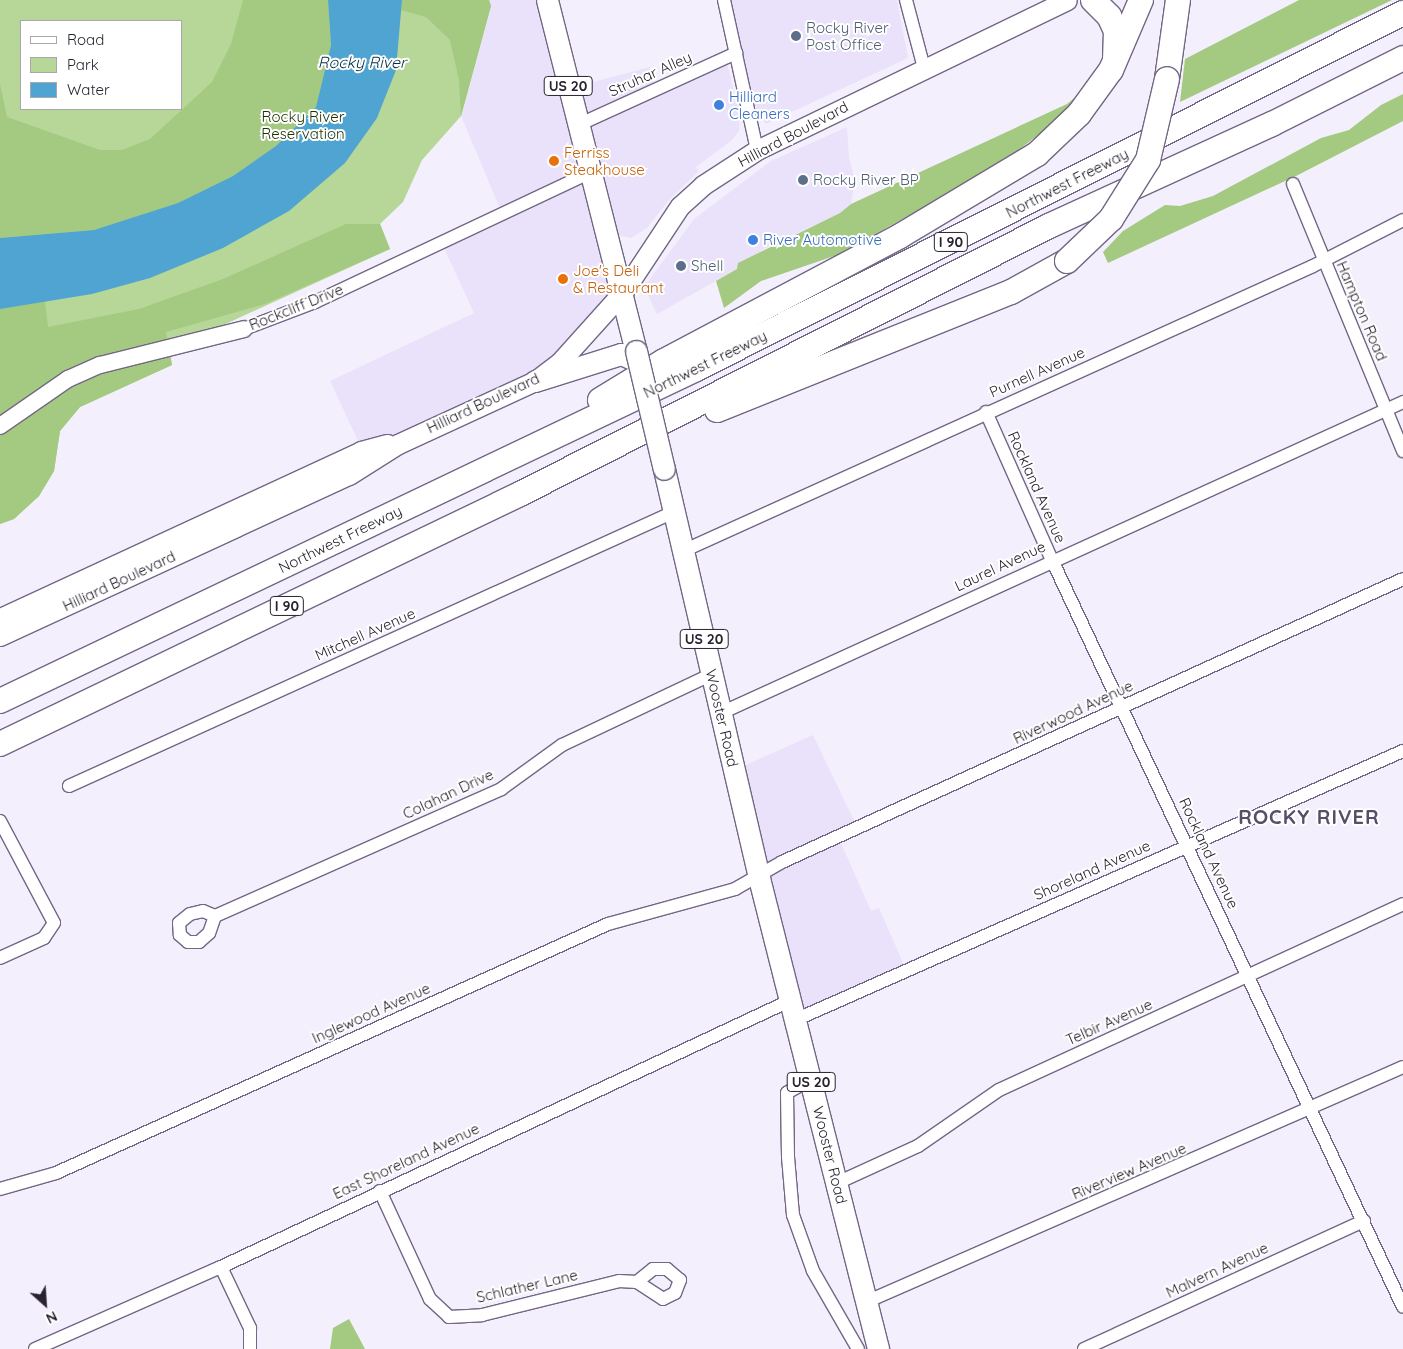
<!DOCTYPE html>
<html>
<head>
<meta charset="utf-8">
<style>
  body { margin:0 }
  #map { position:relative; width:1403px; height:1349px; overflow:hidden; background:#f4effc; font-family:Quicksand,sans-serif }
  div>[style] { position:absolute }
  .built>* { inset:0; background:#eae2fa }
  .green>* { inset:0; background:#b6d797 }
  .forest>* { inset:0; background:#a4c981 }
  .water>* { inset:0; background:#50a4d1 }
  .roads { filter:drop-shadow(1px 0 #726784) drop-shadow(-1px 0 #726784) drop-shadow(0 1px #726784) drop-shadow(0 -1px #726784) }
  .minor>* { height:12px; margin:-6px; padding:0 6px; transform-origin:6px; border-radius:6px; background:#fff }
  .tertiary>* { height:16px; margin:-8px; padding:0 8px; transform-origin:8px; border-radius:8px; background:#fff }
  .secondary>* { height:19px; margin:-9.5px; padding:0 9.5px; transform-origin:9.5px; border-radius:9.5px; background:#fff }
  .primary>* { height:21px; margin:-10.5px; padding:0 10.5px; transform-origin:10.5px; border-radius:10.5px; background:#fff }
  .motorway>* { height:24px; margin:-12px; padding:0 12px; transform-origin:12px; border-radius:12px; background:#fff }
  .bridges { filter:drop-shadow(1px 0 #726784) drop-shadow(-1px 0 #726784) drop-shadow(0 1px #726784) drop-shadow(0 -1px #726784) }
  .primary-bridge>* { height:21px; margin:-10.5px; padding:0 10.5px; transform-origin:10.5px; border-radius:10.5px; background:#fff }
  .motorway-bridge>* { height:24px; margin:-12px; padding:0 12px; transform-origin:12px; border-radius:12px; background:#fff }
  .dots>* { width:14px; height:14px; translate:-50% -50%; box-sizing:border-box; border:2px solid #fff; border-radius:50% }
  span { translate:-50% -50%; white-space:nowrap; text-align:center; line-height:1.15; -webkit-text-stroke:4px #fff; paint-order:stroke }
  .shield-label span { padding:1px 4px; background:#fff; border:1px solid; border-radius:4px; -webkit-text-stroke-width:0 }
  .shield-label { font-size:14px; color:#28232f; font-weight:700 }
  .service-label { font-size:15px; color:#4e5e75 }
  .left { translate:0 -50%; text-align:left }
  .street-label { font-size:15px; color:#28232f }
  .shop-label { font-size:15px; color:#366cbe }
  .park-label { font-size:15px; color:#1c3200 }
  .food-label { font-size:15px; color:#c56008 }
  .water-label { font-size:16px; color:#082f42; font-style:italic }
  .district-label { font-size:20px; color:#584e6a; font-weight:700; letter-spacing:1px }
  .legend { position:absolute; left:20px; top:20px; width:162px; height:90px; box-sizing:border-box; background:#fff; border:1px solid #a9a7ac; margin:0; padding:6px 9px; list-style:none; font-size:15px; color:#28232f }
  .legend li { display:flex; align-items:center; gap:10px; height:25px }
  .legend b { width:25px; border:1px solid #a9a7ac }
  .north { position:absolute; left:20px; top:1279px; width:50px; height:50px; -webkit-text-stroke:4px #fff; paint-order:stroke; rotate:154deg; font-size:14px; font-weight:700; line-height:20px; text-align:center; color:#28232f }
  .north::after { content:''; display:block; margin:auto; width:18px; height:22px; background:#28232f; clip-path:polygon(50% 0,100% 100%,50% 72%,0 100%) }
</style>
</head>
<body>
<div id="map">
  <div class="built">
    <i style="clip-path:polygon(489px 0,539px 0,612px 291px,555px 356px,512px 383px,394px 440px,360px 445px,330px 381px,474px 313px,444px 248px,504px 218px,461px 116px,491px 7px)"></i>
    <i style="clip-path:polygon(729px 0,897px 0,908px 58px,766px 124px,757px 112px)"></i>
    <i style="clip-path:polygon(727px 63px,740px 117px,739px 131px,732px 140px,696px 167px,699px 171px,669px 200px,647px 228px,631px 238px,617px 235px,578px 86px,650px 67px,656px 93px)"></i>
    <i style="clip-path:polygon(847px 127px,849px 158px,855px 180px,851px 204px,840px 213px,764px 249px,737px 269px,657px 314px,644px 287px,694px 219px,771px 161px)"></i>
    <i style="clip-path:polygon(813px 735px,859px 831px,840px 841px,871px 911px,879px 908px,904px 965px,797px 1014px,737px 769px)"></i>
  </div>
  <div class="green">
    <i style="clip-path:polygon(evenodd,0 0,489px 0,491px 6px,461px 116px,422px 160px,403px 202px,380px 224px,390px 249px,219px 327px,168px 340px,172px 365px,80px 407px,60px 431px,54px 471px,39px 496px,14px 519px,0 524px,0 0,21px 21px,181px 21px,181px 109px,21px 109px,21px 21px)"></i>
  </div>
  <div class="forest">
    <i style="clip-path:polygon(243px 0,328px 0,331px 45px,316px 107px,276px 146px,233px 176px,178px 203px,94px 230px,0 238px,0 84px,7px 117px,100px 150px,122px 150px,150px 139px,212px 82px,231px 44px)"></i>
    <i style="clip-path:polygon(402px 0,489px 0,491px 6px,461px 116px,459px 80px,450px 40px,426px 17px,401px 10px)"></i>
    <i style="clip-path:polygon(1299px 0,1392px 0,1180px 102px,1185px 59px)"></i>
    <i style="clip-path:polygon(1090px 85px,1051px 125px,994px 169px,837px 255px,761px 281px,724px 308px,716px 281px,737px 269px,738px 263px,840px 213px,851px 204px,1067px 104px)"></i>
    <i style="clip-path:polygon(1403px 94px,1403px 121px,1296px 176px,1108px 263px,1103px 252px,1123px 231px,1165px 205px,1180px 206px,1213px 196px,1321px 138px,1349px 130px,1381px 105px)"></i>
    <i style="clip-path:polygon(346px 224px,380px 224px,390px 249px,265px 304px,166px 332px,172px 365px,80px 407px,60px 431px,54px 471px,39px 496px,14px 519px,0 524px,0 309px,45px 301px,48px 327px,139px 309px,223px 279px)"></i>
    <i style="clip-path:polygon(349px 1319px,365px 1349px,330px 1349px,333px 1328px)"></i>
  </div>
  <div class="water">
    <i style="clip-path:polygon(328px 0,402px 0,396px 70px,377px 118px,345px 163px,289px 211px,223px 248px,150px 278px,92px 294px,0 309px,0 238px,94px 230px,178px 203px,233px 176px,276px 146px,316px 107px,331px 45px)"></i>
  </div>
  <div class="roads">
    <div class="minor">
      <i style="left:724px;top:0;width:154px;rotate:77.6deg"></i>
      <i style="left:906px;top:0;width:70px;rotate:75.2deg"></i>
      <i style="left:578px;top:125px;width:174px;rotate:-24.5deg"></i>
      <i style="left:1293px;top:184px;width:289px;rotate:67.6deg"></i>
      <i style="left:244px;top:329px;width:76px;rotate:-20.8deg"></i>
      <i style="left:315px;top:302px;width:303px;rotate:-25.2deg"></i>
      <i style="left:986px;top:412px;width:162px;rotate:66deg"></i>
      <i style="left:1052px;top:560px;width:825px;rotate:64.83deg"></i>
      <i style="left:683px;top:551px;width:691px;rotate:-24.34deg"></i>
      <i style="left:1313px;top:266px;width:101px;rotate:-27.1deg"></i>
      <i style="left:721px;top:713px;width:750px;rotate:-24.51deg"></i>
      <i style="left:69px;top:786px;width:664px;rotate:-24.37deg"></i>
      <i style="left:0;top:821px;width:115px;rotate:62.1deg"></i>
      <i style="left:54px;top:923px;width:18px;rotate:124deg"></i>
      <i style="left:44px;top:938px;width:48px;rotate:155.6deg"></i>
      <i style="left:215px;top:916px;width:18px;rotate:109deg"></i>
      <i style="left:209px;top:933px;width:13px;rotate:138deg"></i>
      <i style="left:199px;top:942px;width:11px;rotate:180deg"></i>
      <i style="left:188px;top:942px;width:11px;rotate:-139deg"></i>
      <i style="left:180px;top:935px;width:12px;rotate:-95deg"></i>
      <i style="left:179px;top:923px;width:14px;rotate:-39deg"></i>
      <i style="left:190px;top:914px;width:13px;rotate:-13deg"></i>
      <i style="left:203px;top:911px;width:13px;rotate:23deg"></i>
      <i style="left:215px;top:916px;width:313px;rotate:-23.9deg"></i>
      <i style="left:501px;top:789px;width:75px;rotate:-35.8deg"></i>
      <i style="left:562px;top:745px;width:166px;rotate:-25.3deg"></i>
      <i style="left:795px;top:1020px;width:665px;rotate:-23.87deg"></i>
      <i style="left:810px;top:1080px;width:26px;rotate:151deg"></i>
      <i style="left:787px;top:1093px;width:64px;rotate:89.1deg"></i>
      <i style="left:788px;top:1157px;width:58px;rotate:85.1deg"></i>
      <i style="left:793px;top:1215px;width:59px;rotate:70.3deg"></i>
      <i style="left:813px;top:1271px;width:90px;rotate:60deg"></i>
      <i style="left:837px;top:1183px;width:89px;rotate:-24.6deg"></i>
      <i style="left:918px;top:1146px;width:98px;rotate:-34.7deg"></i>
      <i style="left:999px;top:1090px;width:445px;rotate:-24.7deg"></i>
      <i style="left:0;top:1189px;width:58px;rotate:-15.9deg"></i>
      <i style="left:56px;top:1173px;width:606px;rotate:-24.28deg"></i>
      <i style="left:608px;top:924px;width:132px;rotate:-15.4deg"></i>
      <i style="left:735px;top:889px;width:54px;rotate:-29.9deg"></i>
      <i style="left:782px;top:862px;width:682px;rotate:-24.5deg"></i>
      <i style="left:380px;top:1191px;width:119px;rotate:65.2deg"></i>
      <i style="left:430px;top:1299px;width:26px;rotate:43deg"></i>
      <i style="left:449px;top:1317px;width:33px;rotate:-3deg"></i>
      <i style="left:482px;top:1315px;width:141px;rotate:-13.9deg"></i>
      <i style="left:619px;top:1281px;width:18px;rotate:3deg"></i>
      <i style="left:637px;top:1282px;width:31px;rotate:33deg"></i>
      <i style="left:663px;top:1299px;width:13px;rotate:-27deg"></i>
      <i style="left:675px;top:1293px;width:14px;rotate:-69deg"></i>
      <i style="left:680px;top:1280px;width:17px;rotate:-140deg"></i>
      <i style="left:667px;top:1269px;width:14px;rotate:180deg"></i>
      <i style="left:653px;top:1269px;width:21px;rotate:141deg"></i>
      <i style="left:221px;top:1267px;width:68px;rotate:64.6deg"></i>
      <i style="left:250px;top:1328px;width:21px;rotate:90deg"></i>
      <i style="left:866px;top:1302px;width:586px;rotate:-23.63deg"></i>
      <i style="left:35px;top:1349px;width:203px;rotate:-23.8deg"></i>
      <i style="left:221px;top:1267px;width:627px;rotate:-25.09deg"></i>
      <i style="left:1084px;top:1349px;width:308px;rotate:-24.6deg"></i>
    </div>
    <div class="tertiary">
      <i style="left:0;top:426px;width:83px;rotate:-34.7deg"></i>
      <i style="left:68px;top:379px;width:35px;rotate:-24deg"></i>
      <i style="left:100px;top:365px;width:148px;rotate:-14deg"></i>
    </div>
    <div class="secondary">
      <i style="left:0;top:618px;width:398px;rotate:-24.8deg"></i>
      <i style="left:361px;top:451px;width:27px;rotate:-15deg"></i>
      <i style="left:0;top:636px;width:384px;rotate:-24.8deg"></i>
      <i style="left:349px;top:475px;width:58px;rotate:-32.3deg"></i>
      <i style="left:398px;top:444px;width:151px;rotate:-24.7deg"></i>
      <i style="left:535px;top:381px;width:30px;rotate:-37deg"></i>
      <i style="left:559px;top:363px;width:96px;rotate:-48deg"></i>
      <i style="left:623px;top:292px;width:103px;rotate:-56.5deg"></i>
      <i style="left:680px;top:206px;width:31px;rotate:-42deg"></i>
      <i style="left:703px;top:185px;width:64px;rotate:-32.9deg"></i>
      <i style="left:757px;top:150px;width:344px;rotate:-25.8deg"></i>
    </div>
    <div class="primary">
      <i style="left:547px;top:0;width:362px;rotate:75.8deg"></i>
      <i style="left:535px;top:381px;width:90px;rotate:-17.4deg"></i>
      <i style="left:621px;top:354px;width:20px;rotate:24deg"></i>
      <i style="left:664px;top:469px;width:420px;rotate:76.9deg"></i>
      <i style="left:759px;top:878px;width:486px;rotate:75.8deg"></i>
    </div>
    <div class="motorway">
      <i style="left:1093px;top:0;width:23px;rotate:45deg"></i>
      <i style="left:1109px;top:16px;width:17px;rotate:65deg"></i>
      <i style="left:1116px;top:31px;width:26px;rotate:92deg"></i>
      <i style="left:1167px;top:79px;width:80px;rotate:-82.1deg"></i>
      <i style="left:600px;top:400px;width:75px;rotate:-31.4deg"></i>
      <i style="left:664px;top:361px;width:267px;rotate:-27.9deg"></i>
      <i style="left:900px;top:236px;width:160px;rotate:-30.9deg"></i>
      <i style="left:1037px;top:154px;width:58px;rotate:-43.6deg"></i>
      <i style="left:1079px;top:114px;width:54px;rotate:-54deg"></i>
      <i style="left:1111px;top:70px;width:76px;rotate:-66.8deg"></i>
      <i style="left:717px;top:410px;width:317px;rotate:-21.9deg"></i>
      <i style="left:1011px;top:292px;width:64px;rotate:-29deg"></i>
      <i style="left:0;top:701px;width:771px;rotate:-25.5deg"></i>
      <i style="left:696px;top:369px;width:792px;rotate:-26.73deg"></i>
      <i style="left:0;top:744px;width:579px;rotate:-25.68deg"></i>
      <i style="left:522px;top:493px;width:591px;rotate:-26.87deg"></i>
      <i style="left:1049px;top:226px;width:245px;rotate:-24.6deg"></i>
      <i style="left:1272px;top:124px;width:147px;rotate:-26.7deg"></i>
    </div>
  </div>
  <div class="bridges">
    <div class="primary-bridge">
      <i style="left:636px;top:351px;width:121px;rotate:76.7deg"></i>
    </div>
    <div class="motorway-bridge">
      <i style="left:1067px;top:261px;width:61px;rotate:-43.7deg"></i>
      <i style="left:1111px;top:219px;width:70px;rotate:-57.9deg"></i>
      <i style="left:1148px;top:160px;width:83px;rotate:-76.8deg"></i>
    </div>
  </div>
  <div class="dots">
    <i style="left:796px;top:36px;background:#5c6f8a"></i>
    <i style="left:719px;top:105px;background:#3f7fe0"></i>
    <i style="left:554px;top:161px;background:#e8710a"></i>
    <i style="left:803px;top:180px;background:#5c6f8a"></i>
    <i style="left:753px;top:240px;background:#3f7fe0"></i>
    <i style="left:681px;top:266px;background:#5c6f8a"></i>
    <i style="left:563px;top:279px;background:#e8710a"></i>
  </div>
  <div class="shield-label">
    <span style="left:568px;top:86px">US 20</span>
    <span style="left:951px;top:242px">I 90</span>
    <span style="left:287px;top:606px">I 90</span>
    <span style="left:704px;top:639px">US 20</span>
    <span style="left:811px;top:1082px">US 20</span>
  </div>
  <div class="service-label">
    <span class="left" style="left:806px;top:36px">Rocky River<br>Post Office</span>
    <span class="left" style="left:813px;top:180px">Rocky River BP</span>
    <span class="left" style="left:691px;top:266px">Shell</span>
  </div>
  <div class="street-label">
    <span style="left:650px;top:74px;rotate:-24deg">Struhar Alley</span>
    <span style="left:793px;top:134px;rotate:-28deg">Hilliard Boulevard</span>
    <span style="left:1067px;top:183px;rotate:-27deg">Northwest Freeway</span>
    <span style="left:296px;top:307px;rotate:-22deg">Rockcliff Drive</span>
    <span style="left:1362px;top:311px;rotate:67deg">Hampton Road</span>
    <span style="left:705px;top:364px;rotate:-26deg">Northwest Freeway</span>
    <span style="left:1037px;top:372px;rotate:-24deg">Purnell Avenue</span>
    <span style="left:483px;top:403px;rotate:-25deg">Hilliard Boulevard</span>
    <span style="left:1037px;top:487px;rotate:66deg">Rockland Avenue</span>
    <span style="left:340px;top:539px;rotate:-26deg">Northwest Freeway</span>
    <span style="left:1000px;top:566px;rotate:-25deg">Laurel Avenue</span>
    <span style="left:119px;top:581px;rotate:-25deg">Hilliard Boulevard</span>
    <span style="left:365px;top:634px;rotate:-24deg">Mitchell Avenue</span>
    <span style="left:1073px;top:712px;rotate:-25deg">Riverwood Avenue</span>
    <span style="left:722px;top:718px;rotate:77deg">Wooster Road</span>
    <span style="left:448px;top:794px;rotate:-25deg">Colahan Drive</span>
    <span style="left:1209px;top:853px;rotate:65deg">Rockland Avenue</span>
    <span style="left:1092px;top:870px;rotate:-24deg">Shoreland Avenue</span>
    <span style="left:371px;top:1013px;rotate:-24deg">Inglewood Avenue</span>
    <span style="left:1109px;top:1022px;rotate:-24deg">Telbir Avenue</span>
    <span style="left:830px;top:1155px;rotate:76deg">Wooster Road</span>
    <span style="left:406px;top:1161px;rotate:-25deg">East Shoreland Avenue</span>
    <span style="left:1129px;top:1171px;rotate:-23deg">Riverview Avenue</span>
    <span style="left:1217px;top:1270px;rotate:-25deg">Malvern Avenue</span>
    <span style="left:527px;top:1286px;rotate:-13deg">Schlather Lane</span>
  </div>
  <div class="shop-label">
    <span class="left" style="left:729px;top:105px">Hilliard<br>Cleaners</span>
    <span class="left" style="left:763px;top:240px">River Automotive</span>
  </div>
  <div class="park-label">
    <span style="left:303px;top:125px">Rocky River<br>Reservation</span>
  </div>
  <div class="food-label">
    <span class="left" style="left:564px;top:161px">Ferriss<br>Steakhouse</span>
    <span class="left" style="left:573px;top:279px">Joe's Deli<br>&amp; Restaurant</span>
  </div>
  <div class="water-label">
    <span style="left:362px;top:62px">Rocky River</span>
  </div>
  <div class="district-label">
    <span style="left:1309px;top:816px">ROCKY RIVER</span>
  </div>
  <ul class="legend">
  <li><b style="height:6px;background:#fff"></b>Road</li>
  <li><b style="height:14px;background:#b6d797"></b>Park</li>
  <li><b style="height:14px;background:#50a4d1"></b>Water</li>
  </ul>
  <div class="north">N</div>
</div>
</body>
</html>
